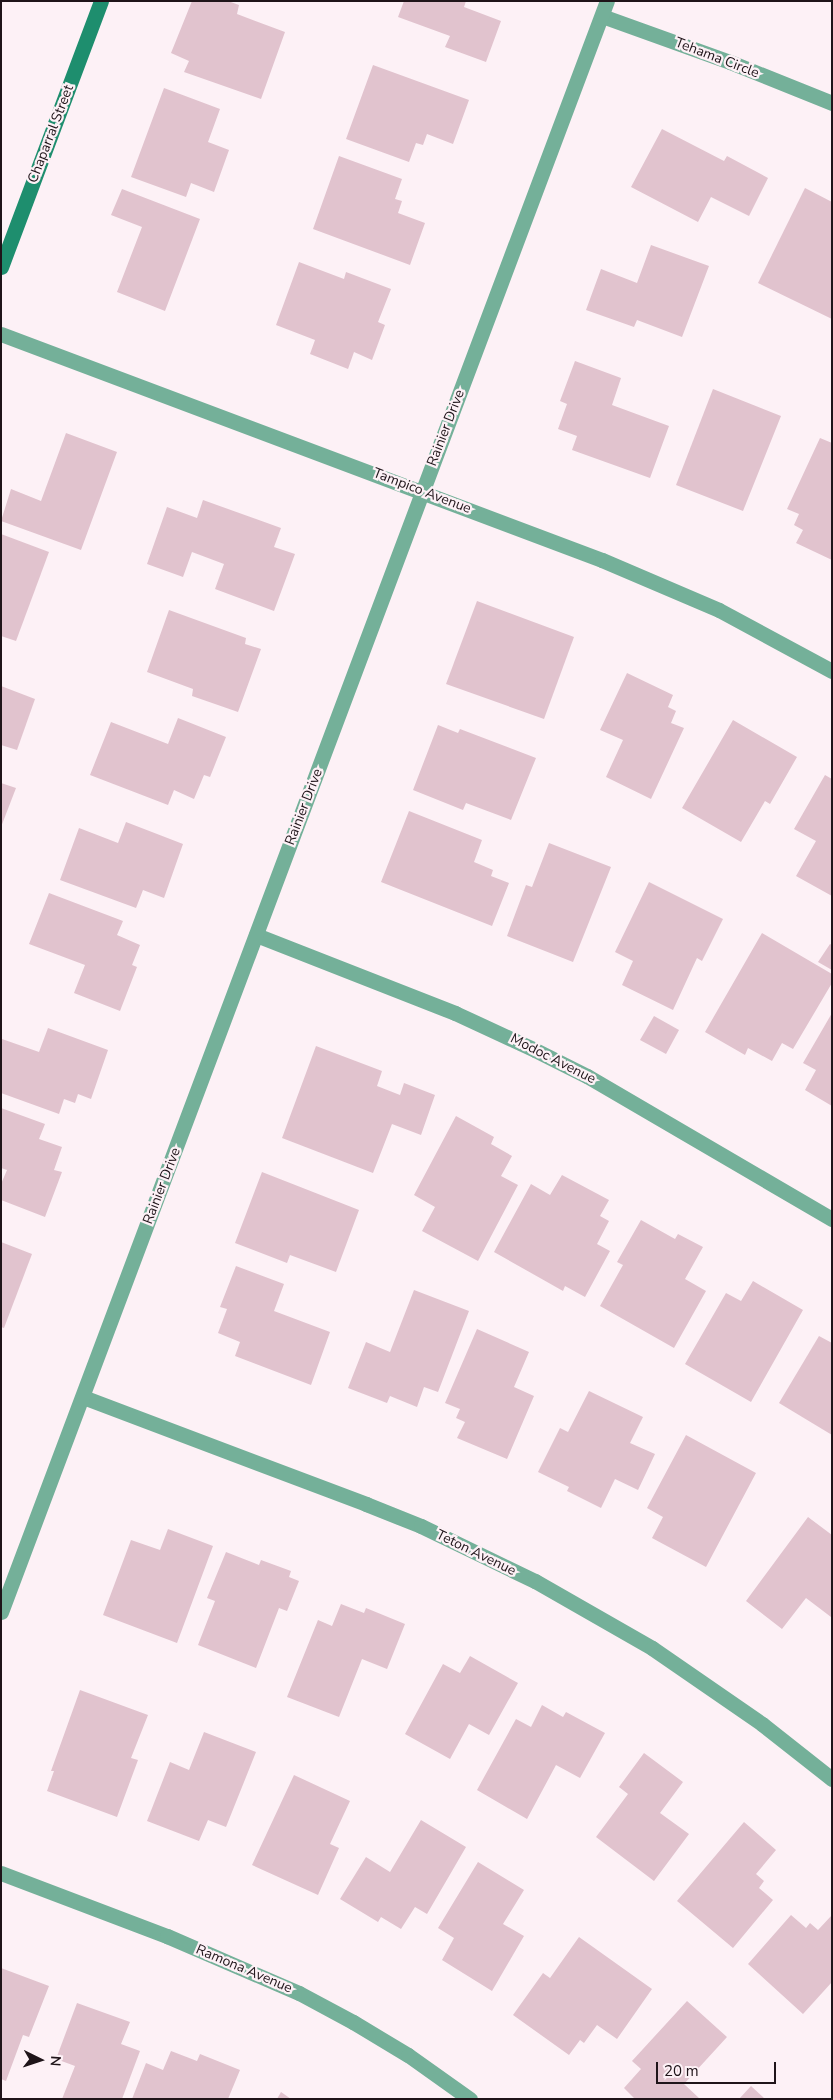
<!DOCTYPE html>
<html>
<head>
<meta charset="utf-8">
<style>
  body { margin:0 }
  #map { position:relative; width:833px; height:2100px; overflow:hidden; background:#fdf1f6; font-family:"Nunito Sans",sans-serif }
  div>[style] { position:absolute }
  .building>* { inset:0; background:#e1c3ce }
  .street>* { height:15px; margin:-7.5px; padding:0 7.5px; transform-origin:7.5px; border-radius:7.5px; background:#74b099 }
  .secondary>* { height:15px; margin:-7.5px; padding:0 7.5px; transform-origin:7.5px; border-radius:7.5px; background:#1e8e6e }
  span { translate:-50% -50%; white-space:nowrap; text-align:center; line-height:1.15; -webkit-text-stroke:4.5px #fdf1f6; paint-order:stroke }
  .street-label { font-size:14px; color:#1f1419 }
  .frame { position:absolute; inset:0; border:2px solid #1f1419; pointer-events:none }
  .north { position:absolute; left:15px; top:2035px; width:50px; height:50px; -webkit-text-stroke:4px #fdf1f6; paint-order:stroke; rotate:94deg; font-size:14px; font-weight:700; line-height:20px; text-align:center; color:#1f1419 }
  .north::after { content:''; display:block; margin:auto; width:18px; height:22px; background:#1f1419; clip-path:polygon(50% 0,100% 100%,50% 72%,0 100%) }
  .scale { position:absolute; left:656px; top:2062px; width:120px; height:22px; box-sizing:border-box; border:2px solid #1f1419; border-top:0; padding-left:6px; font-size:15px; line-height:18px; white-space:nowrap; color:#1f1419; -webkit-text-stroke:4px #fdf1f6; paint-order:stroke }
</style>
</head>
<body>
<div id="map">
  <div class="building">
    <i style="clip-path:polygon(192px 1px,228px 1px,239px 5px,237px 14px,285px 32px,261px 99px,184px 72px,189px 61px,171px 53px)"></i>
    <i style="clip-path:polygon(404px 1px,466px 1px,464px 7px,501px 21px,486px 62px,445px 47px,450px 36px,398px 17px)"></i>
    <i style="clip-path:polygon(373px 65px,469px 100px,453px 144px,427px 134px,423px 145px,416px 143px,409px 162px,346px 139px)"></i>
    <i style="clip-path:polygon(164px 88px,220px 109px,208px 142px,229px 150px,214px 192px,191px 183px,186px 197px,131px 177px)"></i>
    <i style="clip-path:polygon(662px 129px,724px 161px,727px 156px,768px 178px,749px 216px,711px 197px,698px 222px,631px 187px)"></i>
    <i style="clip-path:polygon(339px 156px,402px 179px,395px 199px,402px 201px,398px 213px,425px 223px,410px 265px,313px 229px)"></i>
    <i style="clip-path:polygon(805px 188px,832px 202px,832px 319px,758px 283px)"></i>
    <i style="clip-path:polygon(122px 189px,200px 219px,165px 311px,117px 292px,142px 227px,111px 215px)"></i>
    <i style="clip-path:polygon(651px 245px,709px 266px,682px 337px,637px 320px,634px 327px,586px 310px,601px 269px,637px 283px)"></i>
    <i style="clip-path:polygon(299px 262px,344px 279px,346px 272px,391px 289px,378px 322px,385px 325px,372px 360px,354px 352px,348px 369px,310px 354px,315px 340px,276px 325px)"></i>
    <i style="clip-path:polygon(575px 361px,621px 378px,612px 405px,669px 426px,650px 478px,572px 450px,577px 436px,558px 429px,567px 404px,560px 401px)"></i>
    <i style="clip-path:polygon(713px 389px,781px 416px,743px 511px,676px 485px)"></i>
    <i style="clip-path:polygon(66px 433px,117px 452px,81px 550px,1px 521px,11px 489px,41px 501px)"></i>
    <i style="clip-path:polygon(820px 438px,832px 443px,832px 560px,796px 543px,803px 530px,794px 525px,799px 514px,787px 509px)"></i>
    <i style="clip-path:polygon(203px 500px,281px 528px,274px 547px,295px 554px,274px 611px,215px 589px,224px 564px,192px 552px,183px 577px,147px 564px,167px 507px,197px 518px)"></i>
    <i style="clip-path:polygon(1px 534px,49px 552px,16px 641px,1px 636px)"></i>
    <i style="clip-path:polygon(477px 601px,574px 637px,544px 719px,446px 684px)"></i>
    <i style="clip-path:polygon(169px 610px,246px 638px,245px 644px,261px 649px,238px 712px,192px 696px,193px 689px,147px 672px)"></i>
    <i style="clip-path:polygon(627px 673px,673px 695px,668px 707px,676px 711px,671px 723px,684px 728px,651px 799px,606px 777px,623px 740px,600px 730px)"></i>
    <i style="clip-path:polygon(1px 686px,35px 699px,17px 750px,1px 745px)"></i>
    <i style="clip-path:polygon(178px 718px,226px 737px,210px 777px,204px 775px,194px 799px,174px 790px,168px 805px,90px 775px,111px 722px,168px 744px)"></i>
    <i style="clip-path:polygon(733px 720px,797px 757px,770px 804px,765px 801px,741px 842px,682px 808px)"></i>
    <i style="clip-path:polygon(438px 725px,458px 733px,460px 729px,536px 758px,511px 820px,466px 803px,463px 810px,413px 790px)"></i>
    <i style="clip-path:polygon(825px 775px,832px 779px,832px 896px,796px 876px,816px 841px,794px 829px)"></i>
    <i style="clip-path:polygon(1px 783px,16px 788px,1px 827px)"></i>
    <i style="clip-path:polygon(409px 811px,482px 840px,474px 862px,493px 870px,491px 876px,509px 883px,492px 926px,381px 882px)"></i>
    <i style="clip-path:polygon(126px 822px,183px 844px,164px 898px,143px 890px,136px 908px,60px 880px,79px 828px,118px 843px)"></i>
    <i style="clip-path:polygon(549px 843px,611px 867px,573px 962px,507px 936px,526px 885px,532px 887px)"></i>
    <i style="clip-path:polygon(649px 882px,723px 919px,702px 961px,697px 958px,673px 1010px,622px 985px,633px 961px,615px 952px)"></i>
    <i style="clip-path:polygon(49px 893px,123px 921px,117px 935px,140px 945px,132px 965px,137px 967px,120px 1011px,74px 993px,85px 965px,29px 944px)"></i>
    <i style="clip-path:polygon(762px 933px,832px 974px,832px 983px,793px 1049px,782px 1043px,772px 1061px,748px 1048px,745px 1055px,705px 1032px)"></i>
    <i style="clip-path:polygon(830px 944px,832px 945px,832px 970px,818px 962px)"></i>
    <i style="clip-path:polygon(832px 1013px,832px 1106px,805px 1090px,816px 1070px,803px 1063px)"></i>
    <i style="clip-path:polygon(654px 1016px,679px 1030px,666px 1054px,640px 1040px)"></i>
    <i style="clip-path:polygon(48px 1028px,108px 1050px,91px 1099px,78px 1094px,75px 1103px,64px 1099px,59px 1114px,1px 1093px,2px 1039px,39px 1052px)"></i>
    <i style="clip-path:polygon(316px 1046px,382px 1071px,377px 1086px,400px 1095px,404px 1083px,435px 1095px,421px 1135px,392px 1124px,373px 1173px,282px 1138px)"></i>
    <i style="clip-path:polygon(1px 1108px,45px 1124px,39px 1139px,62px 1147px,54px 1170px,62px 1172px,45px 1217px,1px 1200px,1px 1184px,7px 1170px,1px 1168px)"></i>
    <i style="clip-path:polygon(456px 1116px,494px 1137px,491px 1144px,512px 1156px,501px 1176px,518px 1185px,478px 1261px,422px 1231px,435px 1207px,414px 1195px)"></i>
    <i style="clip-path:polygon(262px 1172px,359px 1210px,336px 1272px,290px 1255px,287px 1263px,235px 1243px)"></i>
    <i style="clip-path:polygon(562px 1175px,609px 1200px,600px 1216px,609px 1221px,597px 1244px,610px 1251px,585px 1297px,565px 1286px,563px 1291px,494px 1252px,531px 1184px,550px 1195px)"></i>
    <i style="clip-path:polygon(641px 1220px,675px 1239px,678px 1234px,703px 1247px,685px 1279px,706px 1291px,674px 1348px,600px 1306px,623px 1265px,617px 1262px)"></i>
    <i style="clip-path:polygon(1px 1242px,32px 1254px,4px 1328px,1px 1327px)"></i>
    <i style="clip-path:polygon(236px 1266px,284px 1284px,274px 1311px,330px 1332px,311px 1385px,235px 1356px,240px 1342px,218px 1333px,227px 1309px,220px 1307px)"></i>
    <i style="clip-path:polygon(753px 1281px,803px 1310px,751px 1402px,685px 1364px,726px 1293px,741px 1301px)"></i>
    <i style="clip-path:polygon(414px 1290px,469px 1311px,438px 1392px,424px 1387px,417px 1407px,390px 1396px,387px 1403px,348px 1388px,366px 1342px,390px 1352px)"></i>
    <i style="clip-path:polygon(477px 1329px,529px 1352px,514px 1387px,534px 1396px,507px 1459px,457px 1438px,465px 1422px,456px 1418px,460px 1409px,445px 1403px)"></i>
    <i style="clip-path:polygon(819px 1336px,832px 1343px,832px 1435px,779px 1403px)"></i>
    <i style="clip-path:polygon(589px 1391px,643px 1417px,630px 1443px,655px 1454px,638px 1490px,615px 1479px,601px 1508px,567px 1491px,569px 1487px,538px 1472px,560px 1428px,568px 1432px)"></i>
    <i style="clip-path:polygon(686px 1435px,756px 1473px,706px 1567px,652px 1538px,663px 1517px,647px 1508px)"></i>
    <i style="clip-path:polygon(808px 1517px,832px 1535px,832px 1616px,831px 1617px,806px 1598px,782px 1629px,746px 1601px)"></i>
    <i style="clip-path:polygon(168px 1529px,213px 1546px,177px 1643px,103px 1615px,131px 1540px,160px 1550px)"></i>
    <i style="clip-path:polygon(226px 1552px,259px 1565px,261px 1560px,291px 1571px,289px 1577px,299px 1581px,287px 1611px,279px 1608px,256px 1668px,198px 1645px,215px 1601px,207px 1598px)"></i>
    <i style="clip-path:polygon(341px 1604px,364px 1613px,366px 1608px,405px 1624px,387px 1669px,362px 1659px,339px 1717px,287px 1697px,318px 1620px,332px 1626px)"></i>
    <i style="clip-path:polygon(470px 1656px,518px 1683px,489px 1735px,469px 1724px,450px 1759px,405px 1734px,443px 1664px,460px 1673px)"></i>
    <i style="clip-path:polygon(80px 1690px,148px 1715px,131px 1758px,138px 1760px,117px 1817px,47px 1791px,54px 1771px,51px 1771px)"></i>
    <i style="clip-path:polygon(542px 1705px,563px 1717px,566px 1712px,605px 1733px,580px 1778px,556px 1765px,527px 1819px,477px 1790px,516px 1719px,531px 1727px)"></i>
    <i style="clip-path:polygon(204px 1732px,256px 1752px,226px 1827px,208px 1820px,199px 1841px,147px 1821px,170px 1762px,189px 1770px)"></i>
    <i style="clip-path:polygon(644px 1753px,683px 1782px,660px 1813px,689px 1834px,654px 1881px,596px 1837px,628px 1794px,619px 1787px)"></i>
    <i style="clip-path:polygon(294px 1775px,350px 1801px,330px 1844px,339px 1848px,318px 1895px,252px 1865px)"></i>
    <i style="clip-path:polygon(421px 1820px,466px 1847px,427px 1914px,415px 1907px,401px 1929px,381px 1917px,378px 1922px,340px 1899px,366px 1857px,390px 1872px)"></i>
    <i style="clip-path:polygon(744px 1822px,776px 1850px,756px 1874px,764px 1881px,759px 1888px,773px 1900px,733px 1948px,677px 1901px)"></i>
    <i style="clip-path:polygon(478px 1862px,524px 1890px,503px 1924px,524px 1936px,492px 1991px,442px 1960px,454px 1938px,438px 1928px)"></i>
    <i style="clip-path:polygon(791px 1915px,806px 1928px,810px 1923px,818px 1930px,832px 1915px,832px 1982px,803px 2014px,748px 1964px)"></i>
    <i style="clip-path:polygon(579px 1937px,652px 1989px,617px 2039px,597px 2025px,584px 2043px,580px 2040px,569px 2055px,513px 2015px,543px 1973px,550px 1978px)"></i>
    <i style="clip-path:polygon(1px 1968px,49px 1986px,29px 2037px,23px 2035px,6px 2081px,1px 2079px)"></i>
    <i style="clip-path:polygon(687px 2001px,727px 2037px,684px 2084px,700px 2099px,635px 2099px,624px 2088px,641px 2069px,632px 2061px)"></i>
    <i style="clip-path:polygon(77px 2003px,130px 2022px,121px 2044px,140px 2051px,122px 2099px,62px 2099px,75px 2066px,56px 2059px)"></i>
    <i style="clip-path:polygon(171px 2051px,197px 2061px,200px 2054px,240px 2070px,228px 2099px,132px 2099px,146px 2063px,163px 2070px)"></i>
    <i style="clip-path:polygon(751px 2086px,765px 2099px,739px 2099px)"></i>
    <i style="clip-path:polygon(281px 2092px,291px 2099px,277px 2099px)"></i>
  </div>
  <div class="street">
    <i style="left:602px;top:16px;width:136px;rotate:19.8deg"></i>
    <i style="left:730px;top:62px;width:110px;rotate:21.9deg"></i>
    <i style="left:1px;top:334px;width:642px;rotate:20.61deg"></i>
    <i style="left:602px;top:560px;width:127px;rotate:23.1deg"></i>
    <i style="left:719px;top:610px;width:128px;rotate:28.4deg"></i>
    <i style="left:256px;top:935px;width:214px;rotate:21.4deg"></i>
    <i style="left:455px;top:1013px;width:88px;rotate:24.8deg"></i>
    <i style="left:535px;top:1050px;width:58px;rotate:26.6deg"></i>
    <i style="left:587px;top:1076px;width:284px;rotate:30.3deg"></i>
    <i style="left:83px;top:1397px;width:303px;rotate:20.7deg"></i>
    <i style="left:366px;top:1504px;width:59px;rotate:21.8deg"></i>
    <i style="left:421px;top:1526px;width:127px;rotate:25.8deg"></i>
    <i style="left:535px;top:1581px;width:135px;rotate:29.8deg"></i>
    <i style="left:652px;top:1648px;width:134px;rotate:34.6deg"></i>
    <i style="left:762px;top:1724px;width:89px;rotate:38.2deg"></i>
    <i style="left:1px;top:1612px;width:1721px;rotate:-69.39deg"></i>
    <i style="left:1px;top:1873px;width:178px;rotate:20.8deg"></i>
    <i style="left:167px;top:1936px;width:144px;rotate:23.4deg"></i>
    <i style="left:299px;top:1993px;width:61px;rotate:28.2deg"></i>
    <i style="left:353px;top:2022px;width:64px;rotate:31deg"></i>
    <i style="left:408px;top:2055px;width:76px;rotate:35.4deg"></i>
  </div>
  <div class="secondary">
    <i style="left:1px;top:267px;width:284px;rotate:-69.4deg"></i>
  </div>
  <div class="street-label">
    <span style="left:717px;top:58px;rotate:21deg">Tehama Circle</span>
    <span style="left:51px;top:134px;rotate:-69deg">Chaparral Street</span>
    <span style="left:446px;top:428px;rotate:-69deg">Rainier Drive</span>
    <span style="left:422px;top:491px;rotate:21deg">Tampico Avenue</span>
    <span style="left:304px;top:807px;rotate:-69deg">Rainier Drive</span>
    <span style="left:553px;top:1059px;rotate:27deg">Modoc Avenue</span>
    <span style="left:162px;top:1186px;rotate:-69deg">Rainier Drive</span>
    <span style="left:476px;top:1553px;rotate:26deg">Teton Avenue</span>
    <span style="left:244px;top:1969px;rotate:23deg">Ramona Avenue</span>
  </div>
  <div class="frame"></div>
  <div class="north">N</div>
  <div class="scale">20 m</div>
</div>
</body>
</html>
